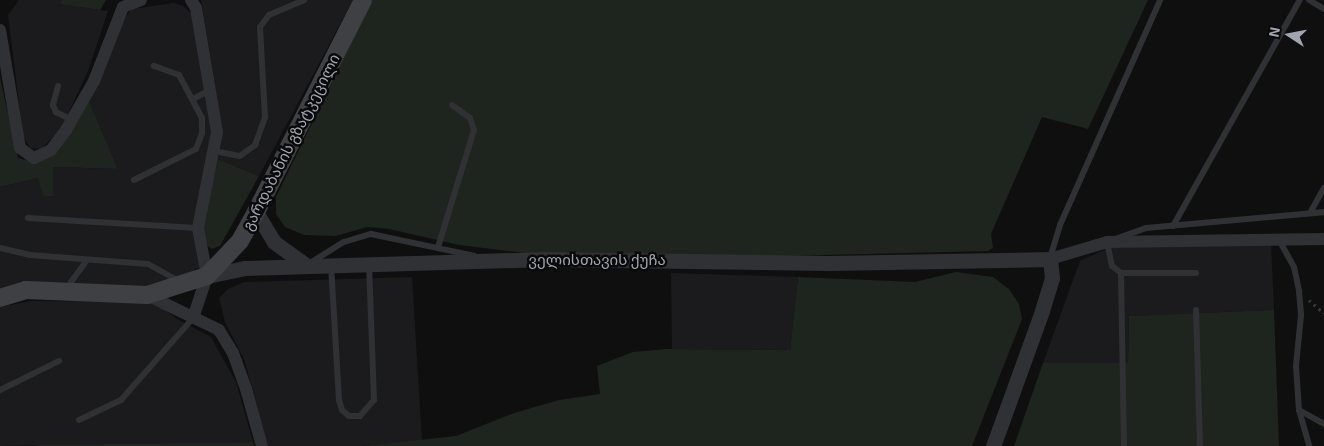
<!DOCTYPE html>
<html>
<head>
<meta charset="utf-8">
<style>
  body { margin:0 }
  #map { position:relative; width:1324px; height:446px; overflow:hidden; background:#0f0f10; font-family:"Exo 2","Noto Sans Georgian",sans-serif }
  div>[style] { position:absolute }
  .built>* { inset:0; background:#1b1b1d }
  .green>* { inset:0; background:#1e241e }
  .path>* { height:2.5px; margin-top:-1.25px; transform-origin:0; background:repeating-linear-gradient(90deg,#36383b 0 2.5px,transparent 0 6.5px) }
  .service>* { height:6px; margin:-3px; padding:0 3px; transform-origin:3px; border-radius:3px; background:#303135 }
  .minor>* { height:12px; margin:-6px; padding:0 6px; transform-origin:6px; border-radius:6px; background:#303135 }
  .tertiary>* { height:15px; margin:-7.5px; padding:0 7.5px; transform-origin:7.5px; border-radius:7.5px; background:#303135 }
  .secondary>* { height:18px; margin:-9px; padding:0 9px; transform-origin:9px; border-radius:9px; background:#3e4044 }
  span { translate:-50% -50%; white-space:nowrap; text-align:center; line-height:1.15; -webkit-text-stroke:5px #0a0a0b; paint-order:stroke }
  .street-label { font-size:15px; color:#a1a5b0 }
  .north { position:absolute; left:1264px; top:10px; width:50px; height:50px; -webkit-text-stroke:4px #0a0a0b; paint-order:stroke; rotate:281deg; font-size:14px; font-weight:700; line-height:20px; text-align:center; color:#a1a5b0 }
  .north::after { content:''; display:block; margin:auto; width:18px; height:22px; background:#a1a5b0; clip-path:polygon(50% 0,100% 100%,50% 72%,0 100%) }
</style>
</head>
<body>
<div id="map">
  <div class="built">
    <i style="clip-path:polygon(19px 0,62px 0,59px 4px,108px 11px,88px 71px,61px 129px,41px 149px,30px 148px,23px 136px,8px 15px)"></i>
    <i style="clip-path:polygon(201px 0,353px 0,259px 176px,218px 159px,222px 128px)"></i>
    <i style="clip-path:polygon(174px 3px,183px 6px,192px 14px,211px 132px,200px 267px,164px 286px,0 290px,0 187px,38px 178px,43px 197px,53px 196px,53px 167px,118px 169px,89px 101px,123px 20px,132px 9px)"></i>
    <i style="clip-path:polygon(1271px 243px,1274px 310px,1129px 316px,1128px 363px,1043px 363px,1080px 261px,1113px 246px)"></i>
    <i style="clip-path:polygon(671px 273px,798px 277px,790px 350px,672px 349px)"></i>
    <i style="clip-path:polygon(412px 277px,422px 440px,363px 446px,268px 446px,244px 359px,225px 322px,219px 298px,228px 289px,244px 282px)"></i>
    <i style="clip-path:polygon(31px 301px,156px 302px,177px 319px,211px 337px,236px 382px,253px 442px,0 446px,0 307px)"></i>
  </div>
  <div class="green">
    <i style="clip-path:polygon(62px 0,106px 0,100px 10px,59px 4px)"></i>
    <i style="clip-path:polygon(372px 0,1148px 0,1088px 129px,1042px 117px,991px 234px,993px 248px,988px 251px,741px 257px,533px 254px,459px 245px,389px 229px,367px 227px,336px 236px,304px 235px,285px 227px,276px 214px,276px 197px)"></i>
    <i style="clip-path:polygon(0 78px,18px 158px,37px 163px,89px 101px,118px 169px,53px 167px,53px 196px,43px 197px,38px 178px,0 187px)"></i>
    <i style="clip-path:polygon(218px 159px,259px 176px,220px 246px,212px 249px,206px 245px,202px 227px)"></i>
    <i style="clip-path:polygon(956px 272px,993px 277px,1009px 289px,1019px 304px,1022px 319px,972px 446px,363px 446px,456px 436px,514px 413px,559px 400px,600px 394px,597px 366px,633px 352px,666px 349px,790px 350px,798px 277px,915px 282px)"></i>
    <i style="clip-path:polygon(1274px 310px,1279px 446px,1014px 446px,1043px 363px,1128px 363px,1129px 316px)"></i>
    <i style="clip-path:polygon(253px 442px,254px 446px,37px 446px,38px 445px)"></i>
  </div>
  <div class="path">
    <i style="left:1309px;top:300px;width:20px;rotate:41deg"></i>
  </div>
  <div class="service">
    <i style="left:1309px;top:0;width:17px;rotate:31deg"></i>
    <i style="left:58px;top:86px;width:20px;rotate:105deg"></i>
    <i style="left:53px;top:105px;width:8px;rotate:67deg"></i>
    <i style="left:56px;top:112px;width:18px;rotate:27deg"></i>
    <i style="left:193px;top:99px;width:19px;rotate:-28deg"></i>
    <i style="left:214px;top:151px;width:26px;rotate:11deg"></i>
    <i style="left:240px;top:156px;width:19px;rotate:-36deg"></i>
    <i style="left:255px;top:145px;width:30px;rotate:-70deg"></i>
    <i style="left:265px;top:117px;width:90px;rotate:-93.2deg"></i>
    <i style="left:260px;top:27px;width:15px;rotate:-53deg"></i>
    <i style="left:269px;top:15px;width:38px;rotate:-23deg"></i>
    <i style="left:134px;top:180px;width:69px;rotate:-26.6deg"></i>
    <i style="left:196px;top:149px;width:17px;rotate:-69deg"></i>
    <i style="left:202px;top:133px;width:15px;rotate:-90deg"></i>
    <i style="left:202px;top:118px;width:49px;rotate:-118.1deg"></i>
    <i style="left:179px;top:75px;width:27px;rotate:-160deg"></i>
    <i style="left:1310px;top:213px;width:29px;rotate:-61deg"></i>
    <i style="left:28px;top:218px;width:170px;rotate:3.4deg"></i>
    <i style="left:1173px;top:226px;width:259px;rotate:-60.7deg"></i>
    <i style="left:1279px;top:240px;width:31px;rotate:61deg"></i>
    <i style="left:1294px;top:267px;width:25px;rotate:78deg"></i>
    <i style="left:1299px;top:291px;width:24px;rotate:85deg"></i>
    <i style="left:1301px;top:315px;width:51px;rotate:95.6deg"></i>
    <i style="left:1296px;top:366px;width:44px;rotate:86.1deg"></i>
    <i style="left:1299px;top:410px;width:37px;rotate:74deg"></i>
    <i style="left:438px;top:247px;width:122px;rotate:-72.9deg"></i>
    <i style="left:474px;top:130px;width:13px;rotate:-108deg"></i>
    <i style="left:470px;top:118px;width:22px;rotate:-144deg"></i>
    <i style="left:0;top:248px;width:31px;rotate:13deg"></i>
    <i style="left:30px;top:255px;width:118px;rotate:4.4deg"></i>
    <i style="left:148px;top:264px;width:37px;rotate:29deg"></i>
    <i style="left:1050px;top:258px;width:34px;rotate:-73deg"></i>
    <i style="left:1060px;top:225px;width:246px;rotate:-66deg"></i>
    <i style="left:310px;top:263px;width:40px;rotate:-32deg"></i>
    <i style="left:344px;top:242px;width:28px;rotate:-17deg"></i>
    <i style="left:371px;top:234px;width:106px;rotate:11.9deg"></i>
    <i style="left:331px;top:265px;width:135px;rotate:86.6deg"></i>
    <i style="left:339px;top:400px;width:10px;rotate:73deg"></i>
    <i style="left:342px;top:410px;width:9px;rotate:41deg"></i>
    <i style="left:349px;top:416px;width:11px"></i>
    <i style="left:360px;top:416px;width:21px;rotate:-49deg"></i>
    <i style="left:374px;top:400px;width:136px;rotate:-92.1deg"></i>
    <i style="left:1121px;top:273px;width:75px"></i>
    <i style="left:71px;top:291px;width:9px;rotate:-90deg"></i>
    <i style="left:71px;top:282px;width:27px;rotate:-54deg"></i>
    <i style="left:1196px;top:310px;width:136px;rotate:88.3deg"></i>
    <i style="left:0;top:390px;width:66px;rotate:-26.2deg"></i>
    <i style="left:1299px;top:410px;width:29px;rotate:29deg"></i>
    <i style="left:79px;top:420px;width:47px;rotate:-25.5deg"></i>
    <i style="left:121px;top:400px;width:109px;rotate:-48.7deg"></i>
    <i style="left:1124px;top:446px;width:173px;rotate:-91deg"></i>
    <i style="left:1121px;top:273px;width:11px;rotate:-142deg"></i>
    <i style="left:1112px;top:266px;width:25px;rotate:-102deg"></i>
    <i style="left:1107px;top:242px;width:41px;rotate:-19.7deg"></i>
    <i style="left:1146px;top:228px;width:179px;rotate:-5.1deg"></i>
  </div>
  <div class="minor">
    <i style="left:191px;top:0;width:9px;rotate:58deg"></i>
    <i style="left:196px;top:8px;width:126px;rotate:80.4deg"></i>
    <i style="left:217px;top:132px;width:98px;rotate:101.2deg"></i>
    <i style="left:198px;top:228px;width:49px;rotate:79.4deg"></i>
    <i style="left:207px;top:276px;width:44px;rotate:108.4deg"></i>
    <i style="left:0;top:30px;width:120px;rotate:80.4deg"></i>
    <i style="left:20px;top:148px;width:17px;rotate:36deg"></i>
    <i style="left:34px;top:158px;width:19px;rotate:-25deg"></i>
    <i style="left:51px;top:150px;width:25px;rotate:-53deg"></i>
    <i style="left:66px;top:130px;width:56px;rotate:-60.3deg"></i>
    <i style="left:94px;top:81px;width:79px;rotate:-68.6deg"></i>
    <i style="left:123px;top:7px;width:19px;rotate:-21deg"></i>
    <i style="left:1050px;top:259px;width:59px;rotate:-16.6deg"></i>
    <i style="left:1107px;top:242px;width:217px;rotate:-0.8deg"></i>
    <i style="left:147px;top:295px;width:80px;rotate:25.9deg"></i>
    <i style="left:219px;top:330px;width:27px;rotate:59deg"></i>
    <i style="left:233px;top:353px;width:38px;rotate:70deg"></i>
    <i style="left:246px;top:389px;width:59px;rotate:74.3deg"></i>
  </div>
  <div class="tertiary">
    <i style="left:256px;top:212px;width:35px;rotate:59deg"></i>
    <i style="left:274px;top:242px;width:39px;rotate:36deg"></i>
    <i style="left:207px;top:276px;width:38px;rotate:-12deg"></i>
    <i style="left:244px;top:268px;width:297px;rotate:-1.7deg"></i>
    <i style="left:541px;top:259px;width:286px;rotate:0.8deg"></i>
    <i style="left:827px;top:263px;width:223px;rotate:-1deg"></i>
    <i style="left:1050px;top:259px;width:19px;rotate:84deg"></i>
    <i style="left:1052px;top:278px;width:34px;rotate:107deg"></i>
    <i style="left:1042px;top:311px;width:144px;rotate:109.9deg"></i>
  </div>
  <div class="secondary">
    <i style="left:0;top:298px;width:27px;rotate:-17deg"></i>
    <i style="left:26px;top:290px;width:121px;rotate:2.4deg"></i>
    <i style="left:147px;top:295px;width:63px;rotate:-17.6deg"></i>
    <i style="left:207px;top:276px;width:48px;rotate:-46.7deg"></i>
    <i style="left:240px;top:241px;width:33px;rotate:-61deg"></i>
    <i style="left:256px;top:212px;width:237px;rotate:-63.2deg"></i>
  </div>
  <div class="street-label">
    <span style="left:291px;top:142px;rotate:-63deg">გარდაბანის გზატკეცილი</span>
    <span style="left:597px;top:260px">ველისთავის ქუჩა</span>
  </div>
  <div class="north">N</div>
</div>
</body>
</html>
